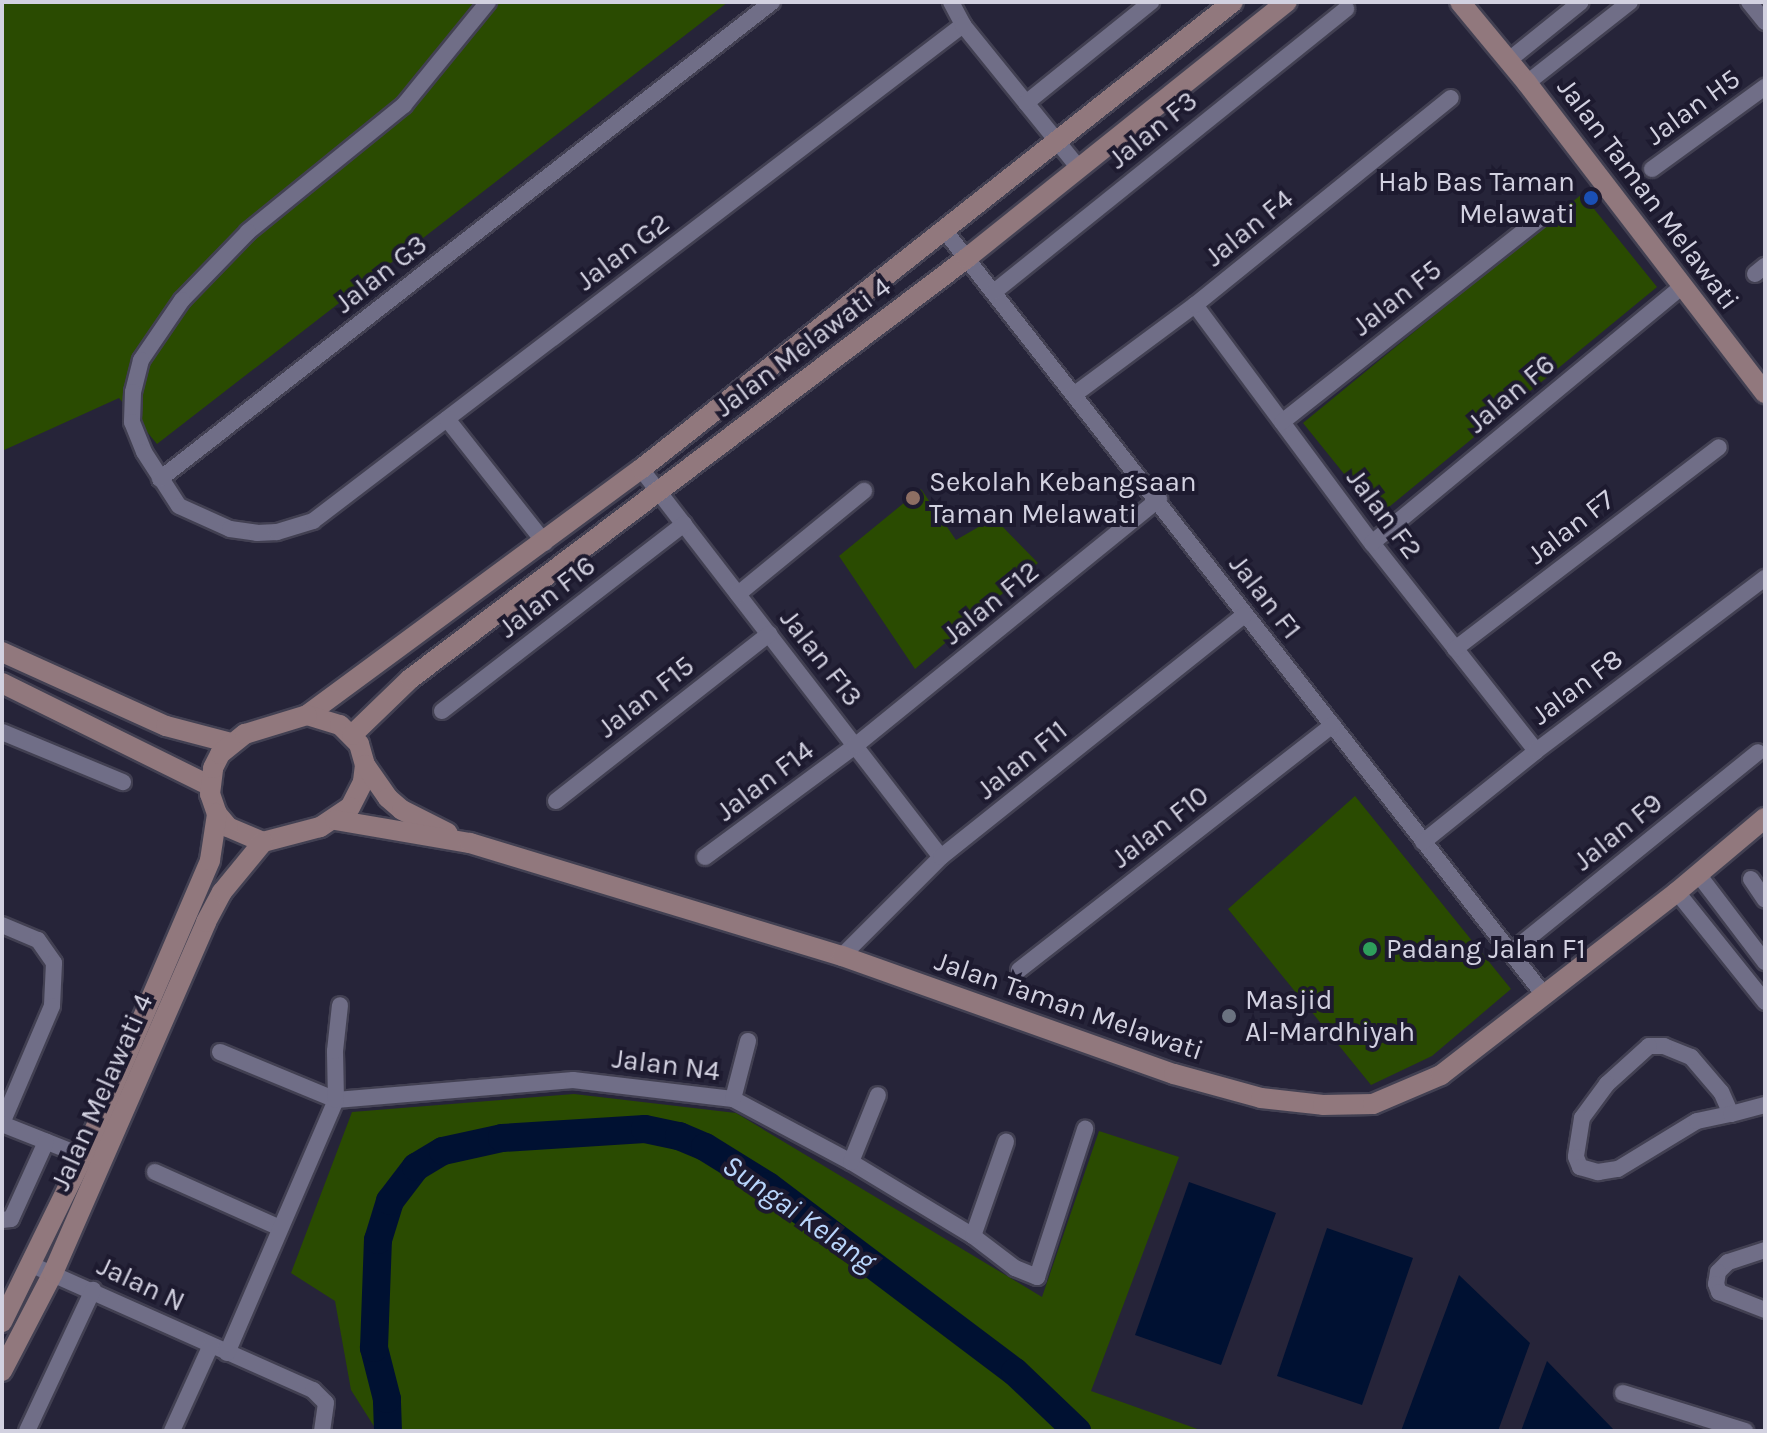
<!DOCTYPE html>
<html>
<head>
<meta charset="utf-8">
<style>
  body { margin:0 }
  #map { position:relative; width:1767px; height:1433px; overflow:hidden; background:#262439; font-family:Karla,sans-serif }
  div>[style] { position:absolute }
  .green>* { inset:0; background:#2a4b01 }
  .water>* { inset:0; background:#001132 }
  .river>* { height:28px; margin:-14px; padding:0 14px; transform-origin:14px; border-radius:14px; background:#001132 }
  .roads { filter:drop-shadow(2px 0 #424052) drop-shadow(-2px 0 #424052) drop-shadow(0 2px #424052) drop-shadow(0 -2px #424052) }
  .street>* { height:16px; margin:-8px; padding:0 8px; transform-origin:8px; border-radius:8px; background:#706e87 }
  .secondary>* { height:20px; margin:-10px; padding:0 10px; transform-origin:10px; border-radius:10px; background:#91787d }
  .dots>* { width:22px; height:22px; translate:-50% -50%; box-sizing:border-box; border:4px solid #1d1a2f; border-radius:50% }
  span { translate:-50% -50%; white-space:nowrap; text-align:center; line-height:1.15; -webkit-text-stroke:8px #1d1a2f; paint-order:stroke }
  .street-label { font-size:28px; color:#d2d1e0 }
  .poi-label { font-size:28px; color:#d2d1e0 }
  .right { translate:-100% -50%; text-align:right }
  .left { translate:0 -50%; text-align:left }
  .water-label { font-size:30px; color:#b9d6fc; font-style:italic }
  .frame { position:absolute; inset:0; border:4px solid #d2d1e0; pointer-events:none }
</style>
</head>
<body>
<div id="map">
  <div class="green">
    <i style="clip-path:polygon(2px 2px,728px 2px,157px 444px,119px 398px,2px 451px)"></i>
    <i style="clip-path:polygon(1582px 194px,1657px 287px,1378px 516px,1303px 423px)"></i>
    <i style="clip-path:polygon(921px 489px,956px 540px,994px 518px,1038px 563px,915px 669px,839px 556px)"></i>
    <i style="clip-path:polygon(1355px 796px,1511px 989px,1432px 1056px,1371px 1085px,1228px 909px)"></i>
    <i style="clip-path:polygon(574px 1094px,736px 1113px,1042px 1297px,1099px 1131px,1179px 1157px,1091px 1391px,1203px 1431px,377px 1431px,351px 1390px,335px 1301px,291px 1273px,352px 1112px)"></i>
  </div>
  <div class="water">
    <i style="clip-path:polygon(1189px 1182px,1276px 1213px,1221px 1365px,1135px 1335px)"></i>
    <i style="clip-path:polygon(1327px 1228px,1413px 1258px,1362px 1405px,1277px 1376px)"></i>
    <i style="clip-path:polygon(1459px 1275px,1530px 1343px,1498px 1431px,1401px 1431px)"></i>
    <i style="clip-path:polygon(1547px 1361px,1615px 1431px,1521px 1431px)"></i>
  </div>
  <div class="river">
    <i style="left:388px;top:1431px;width:32px;rotate:-92deg"></i>
    <i style="left:387px;top:1399px;width:53px;rotate:-104.3deg"></i>
    <i style="left:374px;top:1348px;width:108px;rotate:-87.9deg"></i>
    <i style="left:378px;top:1240px;width:41px;rotate:-72.9deg"></i>
    <i style="left:390px;top:1201px;width:43px;rotate:-52.6deg"></i>
    <i style="left:416px;top:1167px;width:31px;rotate:-31deg"></i>
    <i style="left:443px;top:1151px;width:60px;rotate:-12.4deg"></i>
    <i style="left:502px;top:1138px;width:143px;rotate:-3.6deg"></i>
    <i style="left:645px;top:1129px;width:35px;rotate:12deg"></i>
    <i style="left:679px;top:1136px;width:28px;rotate:23deg"></i>
    <i style="left:705px;top:1147px;width:74px;rotate:31.8deg"></i>
    <i style="left:768px;top:1186px;width:309px;rotate:37deg"></i>
    <i style="left:1015px;top:1372px;width:86px;rotate:43.6deg"></i>
  </div>
  <div class="roads">
    <div class="street">
      <i style="left:488px;top:2px;width:133px;rotate:129.2deg"></i>
      <i style="left:404px;top:105px;width:201px;rotate:140.9deg"></i>
      <i style="left:248px;top:232px;width:95px;rotate:134.1deg"></i>
      <i style="left:182px;top:300px;width:73px;rotate:124.3deg"></i>
      <i style="left:141px;top:360px;width:33px;rotate:104deg"></i>
      <i style="left:133px;top:392px;width:30px;rotate:92deg"></i>
      <i style="left:132px;top:422px;width:32px;rotate:68deg"></i>
      <i style="left:144px;top:452px;width:64px;rotate:57.1deg"></i>
      <i style="left:179px;top:506px;width:56px;rotate:24.3deg"></i>
      <i style="left:230px;top:529px;width:27px;rotate:8deg"></i>
      <i style="left:257px;top:533px;width:20px;rotate:-3deg"></i>
      <i style="left:277px;top:532px;width:38px;rotate:-17deg"></i>
      <i style="left:313px;top:521px;width:818px;rotate:-37.35deg"></i>
      <i style="left:951px;top:2px;width:26px;rotate:62deg"></i>
      <i style="left:963px;top:25px;width:184px;rotate:51deg"></i>
      <i style="left:1749px;top:2px;width:26px;rotate:51deg"></i>
      <i style="left:1509px;top:60px;width:92px;rotate:-38.9deg"></i>
      <i style="left:1527px;top:83px;width:131px;rotate:-38.2deg"></i>
      <i style="left:1026px;top:103px;width:161px;rotate:-38.9deg"></i>
      <i style="left:1652px;top:169px;width:140px;rotate:-36deg"></i>
      <i style="left:945px;top:231px;width:971px;rotate:51.9deg"></i>
      <i style="left:1755px;top:274px;width:13px;rotate:-39deg"></i>
      <i style="left:994px;top:292px;width:452px;rotate:-38.8deg"></i>
      <i style="left:1195px;top:305px;width:297px;rotate:53.4deg"></i>
      <i style="left:1372px;top:543px;width:265px;rotate:51.7deg"></i>
      <i style="left:1075px;top:394px;width:149px;rotate:-36.6deg"></i>
      <i style="left:1195px;top:305px;width:329px;rotate:-39deg"></i>
      <i style="left:447px;top:419px;width:158px;rotate:51.7deg"></i>
      <i style="left:1282px;top:422px;width:333px;rotate:-38.3deg"></i>
      <i style="left:641px;top:469px;width:490px;rotate:52.3deg"></i>
      <i style="left:160px;top:479px;width:776px;rotate:-37.93deg"></i>
      <i style="left:1372px;top:543px;width:403px;rotate:-39.6deg"></i>
      <i style="left:738px;top:594px;width:163px;rotate:-39.3deg"></i>
      <i style="left:1455px;top:649px;width:332px;rotate:-37.4deg"></i>
      <i style="left:442px;top:711px;width:306px;rotate:-37.7deg"></i>
      <i style="left:2px;top:732px;width:131px;rotate:22.5deg"></i>
      <i style="left:556px;top:801px;width:271px;rotate:-38.1deg"></i>
      <i style="left:1423px;top:842px;width:145px;rotate:-38.8deg"></i>
      <i style="left:1536px;top:751px;width:287px;rotate:-37.1deg"></i>
      <i style="left:705px;top:857px;width:187px;rotate:-36.5deg"></i>
      <i style="left:855px;top:746px;width:392px;rotate:-39.1deg"></i>
      <i style="left:1698px;top:874px;width:111px;rotate:52.7deg"></i>
      <i style="left:1751px;top:879px;width:25px;rotate:56deg"></i>
      <i style="left:1677px;top:892px;width:141px;rotate:51.3deg"></i>
      <i style="left:2px;top:925px;width:39px;rotate:23deg"></i>
      <i style="left:38px;top:940px;width:28px;rotate:55deg"></i>
      <i style="left:54px;top:963px;width:43px;rotate:92.7deg"></i>
      <i style="left:52px;top:1006px;width:127px;rotate:113.1deg"></i>
      <i style="left:1510px;top:953px;width:319px;rotate:-39deg"></i>
      <i style="left:842px;top:956px;width:140px;rotate:-45deg"></i>
      <i style="left:941px;top:857px;width:388px;rotate:-38.6deg"></i>
      <i style="left:1019px;top:970px;width:398px;rotate:-38deg"></i>
      <i style="left:220px;top:1052px;width:126px;rotate:22.5deg"></i>
      <i style="left:336px;top:1100px;width:238px;rotate:-4.8deg"></i>
      <i style="left:573px;top:1080px;width:161px;rotate:6.8deg"></i>
      <i style="left:733px;top:1099px;width:134px;rotate:28.1deg"></i>
      <i style="left:851px;top:1162px;width:143px;rotate:31.2deg"></i>
      <i style="left:973px;top:1236px;width:53px;rotate:37.3deg"></i>
      <i style="left:1015px;top:1268px;width:24px;rotate:22deg"></i>
      <i style="left:1037px;top:1277px;width:156px;rotate:-72deg"></i>
      <i style="left:733px;top:1099px;width:60px;rotate:-75.5deg"></i>
      <i style="left:1731px;top:1114px;width:24px;rotate:-114deg"></i>
      <i style="left:1721px;top:1092px;width:46px;rotate:-130.6deg"></i>
      <i style="left:1691px;top:1057px;width:29px;rotate:-158deg"></i>
      <i style="left:1664px;top:1046px;width:15px;rotate:180deg"></i>
      <i style="left:1649px;top:1046px;width:57px;rotate:137.9deg"></i>
      <i style="left:1607px;top:1084px;width:42px;rotate:126.3deg"></i>
      <i style="left:1582px;top:1118px;width:39px;rotate:99deg"></i>
      <i style="left:1576px;top:1157px;width:11px;rotate:68deg"></i>
      <i style="left:1580px;top:1167px;width:19px;rotate:16deg"></i>
      <i style="left:1598px;top:1172px;width:20px;rotate:-9deg"></i>
      <i style="left:1618px;top:1169px;width:92px;rotate:-31.3deg"></i>
      <i style="left:1697px;top:1121px;width:35px;rotate:-12deg"></i>
      <i style="left:1731px;top:1114px;width:35px;rotate:-15deg"></i>
      <i style="left:2px;top:1124px;width:98px;rotate:21.6deg"></i>
      <i style="left:851px;top:1162px;width:72px;rotate:-68.1deg"></i>
      <i style="left:155px;top:1172px;width:137px;rotate:24.1deg"></i>
      <i style="left:2px;top:1220px;width:9px;rotate:-6deg"></i>
      <i style="left:11px;top:1219px;width:85px;rotate:-65.6deg"></i>
      <i style="left:973px;top:1236px;width:100px;rotate:-70.7deg"></i>
      <i style="left:1765px;top:1250px;width:39px;rotate:162deg"></i>
      <i style="left:1728px;top:1262px;width:14px;rotate:135deg"></i>
      <i style="left:1718px;top:1272px;width:12px;rotate:99deg"></i>
      <i style="left:1716px;top:1284px;width:9px;rotate:69deg"></i>
      <i style="left:1719px;top:1292px;width:49px;rotate:21.4deg"></i>
      <i style="left:32px;top:1265px;width:308px;rotate:24deg"></i>
      <i style="left:313px;top:1390px;width:18px;rotate:45deg"></i>
      <i style="left:326px;top:1403px;width:28px;rotate:98deg"></i>
      <i style="left:227px;top:1353px;width:275px;rotate:-66.7deg"></i>
      <i style="left:336px;top:1100px;width:49px;rotate:-91.2deg"></i>
      <i style="left:335px;top:1051px;width:46px;rotate:-83.8deg"></i>
      <i style="left:1623px;top:1393px;width:128px;rotate:17.3deg"></i>
      <i style="left:27px;top:1431px;width:156px;rotate:-64.9deg"></i>
      <i style="left:172px;top:1431px;width:94px;rotate:-65.6deg"></i>
    </div>
    <div class="secondary">
      <i style="left:1460px;top:2px;width:105px;rotate:50.4deg"></i>
      <i style="left:1527px;top:83px;width:391px;rotate:52.5deg"></i>
      <i style="left:2px;top:652px;width:180px;rotate:24.3deg"></i>
      <i style="left:166px;top:726px;width:67px;rotate:14.7deg"></i>
      <i style="left:2px;top:683px;width:232px;rotate:26.3deg"></i>
      <i style="left:307px;top:715px;width:415px;rotate:-36.4deg"></i>
      <i style="left:641px;top:469px;width:754px;rotate:-38.27deg"></i>
      <i style="left:307px;top:715px;width:34px;rotate:17deg"></i>
      <i style="left:340px;top:725px;width:27px;rotate:45deg"></i>
      <i style="left:359px;top:744px;width:22px;rotate:74deg"></i>
      <i style="left:365px;top:765px;width:17px;rotate:97deg"></i>
      <i style="left:363px;top:782px;width:28px;rotate:117deg"></i>
      <i style="left:350px;top:807px;width:36px;rotate:146deg"></i>
      <i style="left:320px;top:827px;width:59px;rotate:165.3deg"></i>
      <i style="left:263px;top:842px;width:38px;rotate:-157deg"></i>
      <i style="left:228px;top:827px;width:17px;rotate:-130deg"></i>
      <i style="left:217px;top:814px;width:21px;rotate:-109deg"></i>
      <i style="left:210px;top:794px;width:26px;rotate:-83deg"></i>
      <i style="left:213px;top:768px;width:16px;rotate:-63deg"></i>
      <i style="left:220px;top:754px;width:32px;rotate:-39deg"></i>
      <i style="left:245px;top:734px;width:65px;rotate:-17deg"></i>
      <i style="left:352px;top:735px;width:81px;rotate:-44deg"></i>
      <i style="left:410px;top:679px;width:698px;rotate:-37.08deg"></i>
      <i style="left:967px;top:258px;width:410px;rotate:-38.7deg"></i>
      <i style="left:365px;top:765px;width:40px;rotate:55.1deg"></i>
      <i style="left:388px;top:798px;width:18px;rotate:41deg"></i>
      <i style="left:402px;top:810px;width:51px;rotate:26.6deg"></i>
      <i style="left:335px;top:820px;width:137px;rotate:9.7deg"></i>
      <i style="left:470px;top:843px;width:389px;rotate:16.9deg"></i>
      <i style="left:842px;top:956px;width:352px;rotate:19.6deg"></i>
      <i style="left:1174px;top:1074px;width:90px;rotate:15.4deg"></i>
      <i style="left:1261px;top:1098px;width:62px;rotate:6.4deg"></i>
      <i style="left:1323px;top:1105px;width:50px;rotate:-1.1deg"></i>
      <i style="left:1373px;top:1104px;width:74px;rotate:-23.1deg"></i>
      <i style="left:1441px;top:1075px;width:299px;rotate:-37.8deg"></i>
      <i style="left:1677px;top:892px;width:115px;rotate:-40.1deg"></i>
      <i style="left:2px;top:1322px;width:184px;rotate:-63.9deg"></i>
      <i style="left:83px;top:1157px;width:323px;rotate:-66.8deg"></i>
      <i style="left:210px;top:860px;width:47px;rotate:-81.3deg"></i>
      <i style="left:2px;top:1371px;width:110px;rotate:-62.5deg"></i>
      <i style="left:53px;top:1273px;width:383px;rotate:-66.4deg"></i>
      <i style="left:206px;top:922px;width:34px;rotate:-62deg"></i>
      <i style="left:222px;top:892px;width:65px;rotate:-50.6deg"></i>
    </div>
  </div>
  <div class="dots">
    <i style="left:1591px;top:198px;background:#1a4fb4"></i>
    <i style="left:913px;top:498px;background:#8d6e63"></i>
    <i style="left:1370px;top:949px;background:#2e9e5b"></i>
    <i style="left:1229px;top:1016px;background:#6b7280"></i>
  </div>
  <div class="street-label">
    <span style="left:1693px;top:107px;rotate:-36deg">Jalan H5</span>
    <span style="left:1153px;top:130px;rotate:-39deg">Jalan F3</span>
    <span style="left:1648px;top:194px;rotate:53deg">Jalan Taman Melawati</span>
    <span style="left:1249px;top:228px;rotate:-39deg">Jalan F4</span>
    <span style="left:623px;top:252px;rotate:-37deg">Jalan G2</span>
    <span style="left:381px;top:274px;rotate:-38deg">Jalan G3</span>
    <span style="left:1397px;top:298px;rotate:-38deg">Jalan F5</span>
    <span style="left:803px;top:347px;rotate:-37deg">Jalan Melawati 4</span>
    <span style="left:1511px;top:394px;rotate:-40deg">Jalan F6</span>
    <span style="left:1384px;top:514px;rotate:53deg">Jalan F2</span>
    <span style="left:1571px;top:527px;rotate:-38deg">Jalan F7</span>
    <span style="left:547px;top:597px;rotate:-38deg">Jalan F16</span>
    <span style="left:1265px;top:597px;rotate:52deg">Jalan F1</span>
    <span style="left:991px;top:603px;rotate:-39deg">Jalan F12</span>
    <span style="left:821px;top:658px;rotate:52deg">Jalan F13</span>
    <span style="left:1577px;top:687px;rotate:-37deg">Jalan F8</span>
    <span style="left:646px;top:697px;rotate:-38deg">Jalan F15</span>
    <span style="left:1022px;top:760px;rotate:-39deg">Jalan F11</span>
    <span style="left:765px;top:781px;rotate:-37deg">Jalan F14</span>
    <span style="left:1160px;top:827px;rotate:-38deg">Jalan F10</span>
    <span style="left:1618px;top:832px;rotate:-39deg">Jalan F9</span>
    <span style="left:1069px;top:1006px;rotate:19deg">Jalan Taman Melawati</span>
    <span style="left:666px;top:1065px;rotate:7deg">Jalan N4</span>
    <span style="left:102px;top:1092px;rotate:-66deg">Jalan Melawati 4</span>
    <span style="left:141px;top:1284px;rotate:25deg">Jalan N</span>
  </div>
  <div class="poi-label">
    <span class="right" style="left:1575px;top:198px">Hab Bas Taman<br>Melawati</span>
    <span class="left" style="left:929px;top:498px">Sekolah Kebangsaan<br>Taman Melawati</span>
    <span class="left" style="left:1386px;top:949px">Padang Jalan F1</span>
    <span class="left" style="left:1245px;top:1016px">Masjid<br>Al-Mardhiyah</span>
  </div>
  <div class="water-label">
    <span style="left:799px;top:1213px;rotate:35deg">Sungai Kelang</span>
  </div>
  <div class="frame"></div>
</div>
</body>
</html>
